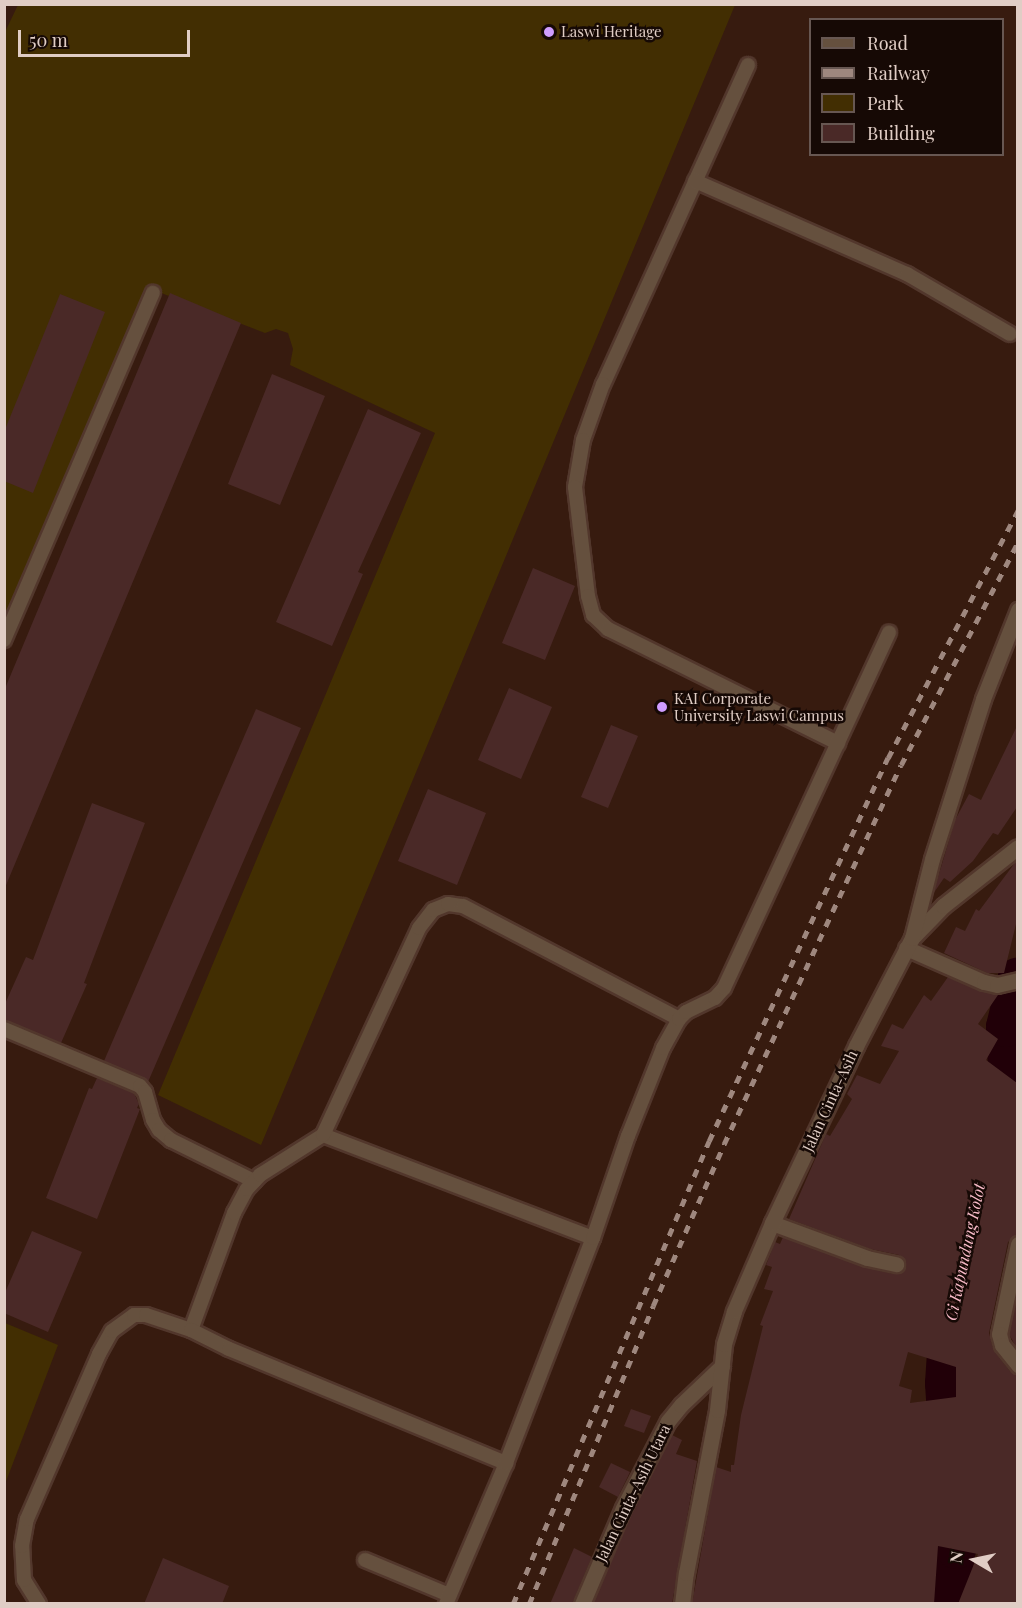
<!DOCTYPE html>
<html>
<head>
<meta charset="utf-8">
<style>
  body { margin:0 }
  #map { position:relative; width:1022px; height:1608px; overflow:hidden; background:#371b0f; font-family:"Playfair Display",serif }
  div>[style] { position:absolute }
  .green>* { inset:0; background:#422e02 }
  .river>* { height:40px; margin:-20px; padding:0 20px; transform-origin:20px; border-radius:20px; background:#210008 }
  .building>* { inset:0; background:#4a2927 }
  .roads { filter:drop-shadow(2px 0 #52372c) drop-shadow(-2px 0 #52372c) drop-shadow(0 2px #52372c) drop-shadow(0 -2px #52372c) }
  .lane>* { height:14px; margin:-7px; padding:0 7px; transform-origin:7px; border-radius:7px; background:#65503e }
  .street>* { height:15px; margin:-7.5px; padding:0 7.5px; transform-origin:7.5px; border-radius:7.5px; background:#65503e }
  .rail>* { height:4.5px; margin-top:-2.25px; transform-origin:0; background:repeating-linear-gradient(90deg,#9e877e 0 8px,transparent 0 16px) }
  .dots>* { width:16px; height:16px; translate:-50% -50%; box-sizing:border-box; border:3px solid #160905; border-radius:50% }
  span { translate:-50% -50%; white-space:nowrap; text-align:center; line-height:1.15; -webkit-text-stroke:5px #160905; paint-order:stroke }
  .poi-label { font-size:15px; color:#e0cdc5 }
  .left { translate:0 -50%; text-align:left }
  .street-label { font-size:15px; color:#e0cdc5 }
  .water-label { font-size:16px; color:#f8bbc8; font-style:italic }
  .frame { position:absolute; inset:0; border:6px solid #e0cdc5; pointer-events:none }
  .legend { position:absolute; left:809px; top:18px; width:195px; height:138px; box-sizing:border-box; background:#160905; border:2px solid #675752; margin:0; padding:8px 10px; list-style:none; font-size:18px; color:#e0cdc5 }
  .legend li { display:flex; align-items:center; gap:12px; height:30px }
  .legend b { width:30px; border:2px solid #675752 }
  .north { position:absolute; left:944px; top:1530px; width:60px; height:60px; -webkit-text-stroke:4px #160905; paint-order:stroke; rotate:279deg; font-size:16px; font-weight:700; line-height:24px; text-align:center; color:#e0cdc5 }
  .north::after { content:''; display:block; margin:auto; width:21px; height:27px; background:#e0cdc5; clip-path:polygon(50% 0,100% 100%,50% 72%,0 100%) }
  .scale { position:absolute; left:18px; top:30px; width:172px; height:27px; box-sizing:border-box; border:3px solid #e0cdc5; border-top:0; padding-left:8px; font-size:18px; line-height:21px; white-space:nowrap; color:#e0cdc5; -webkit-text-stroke:4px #160905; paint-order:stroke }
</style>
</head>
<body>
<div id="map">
  <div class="green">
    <i style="clip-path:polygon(18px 5px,735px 5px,261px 1145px,158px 1095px,435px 433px,290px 365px,293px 349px,288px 333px,276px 329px,265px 333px,156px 291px,5px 631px,4px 34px)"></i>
    <i style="clip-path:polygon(5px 1323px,58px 1345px,5px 1484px)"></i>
  </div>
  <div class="river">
    <i style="left:996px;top:1131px;width:42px;rotate:-72deg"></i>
    <i style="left:1009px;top:1091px;width:64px;rotate:-92.7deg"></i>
    <i style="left:1006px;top:1027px;width:51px;rotate:-76.5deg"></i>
    <i style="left:947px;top:1604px;width:56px;rotate:-80.7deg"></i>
    <i style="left:956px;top:1549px;width:166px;rotate:-93.8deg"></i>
    <i style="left:945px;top:1383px;width:75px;rotate:-86.2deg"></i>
  </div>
  <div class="building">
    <i style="clip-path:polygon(170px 293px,241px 323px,4px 890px,4px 691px)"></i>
    <i style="clip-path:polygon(60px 294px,105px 312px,33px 493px,4px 481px,4px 432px)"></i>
    <i style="clip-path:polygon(272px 374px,325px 396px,280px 505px,228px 484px)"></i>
    <i style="clip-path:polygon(368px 409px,421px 433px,358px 572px,363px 574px,332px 646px,276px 622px)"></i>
    <i style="clip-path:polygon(533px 568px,575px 586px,545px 660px,502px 643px)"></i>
    <i style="clip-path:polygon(509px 688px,552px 707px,521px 779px,478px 760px)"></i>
    <i style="clip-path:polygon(256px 709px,301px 728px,148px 1082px,104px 1061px)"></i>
    <i style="clip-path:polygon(611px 725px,638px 736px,608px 808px,581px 797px)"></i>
    <i style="clip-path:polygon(1017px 726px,1017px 807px,998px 835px,993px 833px,973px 861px,950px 882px,944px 878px,933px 894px,955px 820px,969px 794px,981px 800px)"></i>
    <i style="clip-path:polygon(428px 789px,486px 813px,457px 885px,398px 861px)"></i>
    <i style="clip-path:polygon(92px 803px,145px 823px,84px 983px,87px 984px,61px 1043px,4px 1020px,4px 1006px,26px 957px,33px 960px)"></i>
    <i style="clip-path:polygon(1017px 860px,1017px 920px,1004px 973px,987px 973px,944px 953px,956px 927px,965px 931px,976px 909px,979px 911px)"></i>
    <i style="clip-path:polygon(evenodd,948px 977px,980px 991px,998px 995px,978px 1024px,998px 1039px,986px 1060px,1017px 1083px,1017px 1235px,1008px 1242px,989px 1333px,994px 1351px,1010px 1371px,1017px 1374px,1017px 1604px,958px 1604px,978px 1554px,938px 1546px,934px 1604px,692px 1604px,716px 1467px,731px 1472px,731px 1465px,734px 1465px,741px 1415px,763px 1326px,760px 1325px,773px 1291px,764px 1289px,772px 1267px,766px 1265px,775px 1242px,780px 1244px,783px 1237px,864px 1267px,894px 1274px,900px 1273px,905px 1267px,905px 1260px,899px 1255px,870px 1249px,789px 1219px,826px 1134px,830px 1136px,852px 1099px,847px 1094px,857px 1075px,880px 1084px,899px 1051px,881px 1046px,892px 1024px,903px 1029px,924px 995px,931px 1001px,948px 977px,908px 1352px,956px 1367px,956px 1397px,910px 1403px,912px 1390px,899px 1386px,908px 1352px)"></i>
    <i style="clip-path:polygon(97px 1078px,134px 1093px,139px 1104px,137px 1108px,140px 1109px,97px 1219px,46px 1198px,89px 1088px,92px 1089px)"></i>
    <i style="clip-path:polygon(32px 1231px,82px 1252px,48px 1332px,4px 1313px,4px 1295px)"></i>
    <i style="clip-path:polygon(1017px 1294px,1017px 1349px,1009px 1334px)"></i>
    <i style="clip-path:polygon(631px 1409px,651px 1416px,644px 1433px,624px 1426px)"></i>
    <i style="clip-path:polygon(672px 1435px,682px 1440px,676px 1454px,697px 1461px,672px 1604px,593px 1604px,632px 1512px)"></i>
    <i style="clip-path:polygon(611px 1463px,630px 1472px,618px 1497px,599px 1487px)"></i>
    <i style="clip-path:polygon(574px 1548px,592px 1557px,572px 1604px,550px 1604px)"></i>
    <i style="clip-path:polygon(163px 1558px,229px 1586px,222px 1604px,144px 1604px)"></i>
  </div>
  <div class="roads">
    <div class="lane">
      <i style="left:748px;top:65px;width:350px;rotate:114.4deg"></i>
      <i style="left:603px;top:384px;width:59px;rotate:109.7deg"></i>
      <i style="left:583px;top:440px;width:48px;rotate:99.7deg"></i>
      <i style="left:575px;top:487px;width:110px;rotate:83.2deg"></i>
      <i style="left:588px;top:596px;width:20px;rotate:75deg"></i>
      <i style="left:593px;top:615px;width:21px;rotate:43deg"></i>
      <i style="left:608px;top:629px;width:257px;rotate:26.4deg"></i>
      <i style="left:695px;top:181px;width:232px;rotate:23.7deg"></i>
      <i style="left:907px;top:274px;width:119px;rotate:30.2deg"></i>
      <i style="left:4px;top:640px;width:378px;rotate:-66.8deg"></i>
      <i style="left:4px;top:1029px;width:147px;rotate:22.7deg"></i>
      <i style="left:140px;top:1086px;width:8px;rotate:50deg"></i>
      <i style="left:145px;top:1092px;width:29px;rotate:74deg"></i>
      <i style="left:153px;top:1120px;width:12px;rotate:59deg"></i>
      <i style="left:159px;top:1130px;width:16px;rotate:40deg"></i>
      <i style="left:171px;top:1140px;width:93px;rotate:26.3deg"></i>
      <i style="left:323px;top:1135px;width:289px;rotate:20.9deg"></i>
      <i style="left:191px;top:1330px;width:125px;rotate:-69.8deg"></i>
      <i style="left:234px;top:1213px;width:27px;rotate:-62deg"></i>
      <i style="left:247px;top:1189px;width:19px;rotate:-47deg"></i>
      <i style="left:260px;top:1175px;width:75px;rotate:-32.4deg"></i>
      <i style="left:323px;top:1135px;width:228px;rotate:-65.1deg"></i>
      <i style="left:419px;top:928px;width:23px;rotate:-52deg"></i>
      <i style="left:433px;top:910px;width:16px;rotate:-22deg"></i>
      <i style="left:448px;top:904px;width:15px;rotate:8deg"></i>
      <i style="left:463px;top:906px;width:244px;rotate:27.6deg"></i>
      <i style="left:365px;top:1560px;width:91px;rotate:22.6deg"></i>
      <i style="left:39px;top:1604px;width:28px;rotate:-122deg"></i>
      <i style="left:24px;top:1580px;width:34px;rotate:-93deg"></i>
      <i style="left:22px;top:1546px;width:27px;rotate:-80deg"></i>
      <i style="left:27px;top:1519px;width:180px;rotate:-66.4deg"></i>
      <i style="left:99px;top:1354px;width:26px;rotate:-61deg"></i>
      <i style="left:112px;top:1331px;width:27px;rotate:-36deg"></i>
      <i style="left:134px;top:1315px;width:12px"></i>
      <i style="left:146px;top:1315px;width:47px;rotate:18.4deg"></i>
      <i style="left:191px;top:1330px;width:42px;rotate:26.6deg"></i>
      <i style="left:229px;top:1349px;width:300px;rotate:22.4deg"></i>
      <i style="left:446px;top:1604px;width:153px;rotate:-66.9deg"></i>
      <i style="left:506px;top:1463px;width:241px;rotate:-68.9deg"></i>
      <i style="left:593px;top:1238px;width:108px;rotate:-71.1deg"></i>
      <i style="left:628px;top:1136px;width:95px;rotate:-68.3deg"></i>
      <i style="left:663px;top:1048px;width:33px;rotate:-61deg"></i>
      <i style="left:679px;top:1019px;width:10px;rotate:-45deg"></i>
      <i style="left:686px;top:1012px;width:32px;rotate:-26deg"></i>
      <i style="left:715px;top:998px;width:13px;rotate:-48deg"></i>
      <i style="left:724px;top:988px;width:392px;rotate:-65.1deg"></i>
    </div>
    <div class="street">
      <i style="left:912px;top:938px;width:45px;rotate:-45.9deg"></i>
      <i style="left:943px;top:906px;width:95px;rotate:-38.2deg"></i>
      <i style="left:906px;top:948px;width:85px;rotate:23.6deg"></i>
      <i style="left:984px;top:982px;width:13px;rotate:13deg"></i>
      <i style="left:997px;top:985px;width:22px;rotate:-13deg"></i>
      <i style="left:772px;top:1223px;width:101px;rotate:20.2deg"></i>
      <i style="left:867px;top:1258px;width:30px;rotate:12deg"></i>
      <i style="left:1018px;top:1244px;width:92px;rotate:101.9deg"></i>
      <i style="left:999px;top:1334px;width:11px;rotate:75deg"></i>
      <i style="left:1002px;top:1345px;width:26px;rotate:51deg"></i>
      <i style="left:582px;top:1604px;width:104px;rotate:-66.9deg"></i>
      <i style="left:623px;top:1508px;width:98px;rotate:-62.7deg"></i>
      <i style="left:668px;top:1421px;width:21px;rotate:-51deg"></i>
      <i style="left:681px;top:1405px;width:57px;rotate:-43.6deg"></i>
      <i style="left:682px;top:1604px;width:31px;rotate:-83deg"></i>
      <i style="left:686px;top:1573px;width:166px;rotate:-79.2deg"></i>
      <i style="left:717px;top:1410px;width:66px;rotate:-83.9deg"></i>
      <i style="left:724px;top:1344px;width:34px;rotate:-73deg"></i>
      <i style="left:734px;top:1311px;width:96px;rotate:-66.6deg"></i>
      <i style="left:772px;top:1223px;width:196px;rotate:-64.6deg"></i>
      <i style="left:856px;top:1046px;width:122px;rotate:-62.6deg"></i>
      <i style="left:912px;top:938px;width:81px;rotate:-75.8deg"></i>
      <i style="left:932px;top:859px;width:168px;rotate:-72.3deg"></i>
      <i style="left:983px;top:699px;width:96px;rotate:-68.5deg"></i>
    </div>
  </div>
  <div class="rail">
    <i style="left:513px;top:1604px;width:503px;rotate:-67.06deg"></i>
    <i style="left:709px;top:1141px;width:423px;rotate:-65deg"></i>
    <i style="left:888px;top:758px;width:280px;rotate:-62.3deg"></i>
    <i style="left:529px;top:1604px;width:323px;rotate:-67.4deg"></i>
    <i style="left:653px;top:1306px;width:177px;rotate:-66.3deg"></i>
    <i style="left:724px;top:1144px;width:418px;rotate:-65deg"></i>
    <i style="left:901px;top:765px;width:252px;rotate:-62.3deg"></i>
  </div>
  <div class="dots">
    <i style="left:549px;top:32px;background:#cf9dff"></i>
    <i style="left:662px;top:707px;background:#cf9dff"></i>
  </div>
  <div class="poi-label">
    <span class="left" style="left:561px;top:32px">Laswi Heritage</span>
    <span class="left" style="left:674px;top:707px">KAI Corporate<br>University Laswi Campus</span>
  </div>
  <div class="street-label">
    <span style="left:830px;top:1101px;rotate:-65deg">Jalan Cinta-Asih</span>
    <span style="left:633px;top:1493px;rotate:-64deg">Jalan Cinta-Asih Utara</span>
  </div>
  <div class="water-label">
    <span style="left:965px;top:1252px;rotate:-78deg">Ci Kapundung Kolot</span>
  </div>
  <div class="frame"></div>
  <ul class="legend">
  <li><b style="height:8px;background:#65503e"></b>Road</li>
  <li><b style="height:8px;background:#9e877e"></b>Railway</li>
  <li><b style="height:16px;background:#422e02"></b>Park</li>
  <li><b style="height:16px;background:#4a2927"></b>Building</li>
  </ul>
  <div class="north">N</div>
  <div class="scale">50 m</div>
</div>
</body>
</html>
